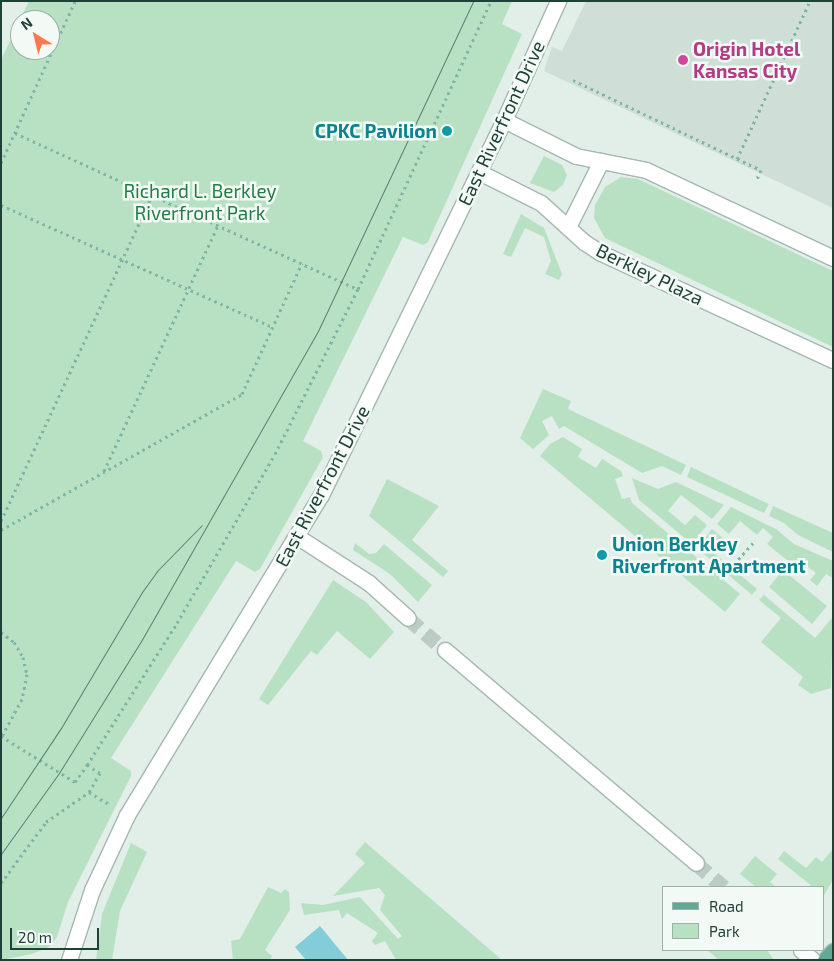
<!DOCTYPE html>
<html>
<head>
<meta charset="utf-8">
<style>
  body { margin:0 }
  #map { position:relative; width:834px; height:961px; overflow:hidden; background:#e2eee8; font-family:"Exo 2",sans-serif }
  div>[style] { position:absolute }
  .built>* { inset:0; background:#cfded7 }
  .green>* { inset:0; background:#b8e1c3 }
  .water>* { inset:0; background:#83ccd9 }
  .minor-tunnel>* { height:15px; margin-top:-7.5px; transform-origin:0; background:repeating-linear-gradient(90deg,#bbcbc5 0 15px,transparent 0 23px) }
  .path>* { height:3px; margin-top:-1.5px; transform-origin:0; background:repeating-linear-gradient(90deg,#7eb5a4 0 2.5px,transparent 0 6.5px) }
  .roads { filter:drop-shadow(1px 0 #a4b7b0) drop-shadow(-1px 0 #a4b7b0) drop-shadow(0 1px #a4b7b0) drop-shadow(0 -1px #a4b7b0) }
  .minor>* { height:15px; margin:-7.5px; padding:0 7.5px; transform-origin:7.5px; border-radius:7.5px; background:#fff }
  .major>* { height:15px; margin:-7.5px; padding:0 7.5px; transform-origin:7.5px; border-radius:7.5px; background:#61a996 }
  .tram>* { height:1px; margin:-0.5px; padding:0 0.5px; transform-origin:0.5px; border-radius:0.5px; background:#5a7d73 }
  .dots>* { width:14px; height:14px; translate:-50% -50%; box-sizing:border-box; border:2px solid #f3faf6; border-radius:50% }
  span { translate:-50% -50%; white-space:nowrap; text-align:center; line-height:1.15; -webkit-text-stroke:5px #f3faf6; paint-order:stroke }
  .hotel-label { font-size:19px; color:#b23c85; font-weight:700 }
  .left { translate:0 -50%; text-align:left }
  .street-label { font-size:19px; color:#1f4138 }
  .culture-label { font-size:19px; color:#0d838f; font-weight:700 }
  .right { translate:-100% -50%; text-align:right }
  .park-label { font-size:19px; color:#247d46 }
  .frame { position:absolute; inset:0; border:2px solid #1f4138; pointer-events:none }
  .legend { position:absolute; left:662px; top:886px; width:162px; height:65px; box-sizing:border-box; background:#f3faf6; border:1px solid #9eb0aa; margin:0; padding:6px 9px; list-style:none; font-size:15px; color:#1f4138 }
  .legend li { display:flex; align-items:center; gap:10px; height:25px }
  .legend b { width:25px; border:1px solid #9eb0aa }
  .north { position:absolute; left:10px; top:10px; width:50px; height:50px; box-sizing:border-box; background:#f3faf6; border:1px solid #9eb0aa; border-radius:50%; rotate:324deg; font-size:14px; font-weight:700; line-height:20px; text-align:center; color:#1f4138 }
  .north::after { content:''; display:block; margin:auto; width:18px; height:22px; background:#ff794e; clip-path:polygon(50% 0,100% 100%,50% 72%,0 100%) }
  .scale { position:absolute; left:10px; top:928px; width:89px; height:22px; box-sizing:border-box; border:2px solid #1f4138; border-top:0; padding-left:6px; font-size:15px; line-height:18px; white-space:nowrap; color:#1f4138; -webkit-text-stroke:4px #f3faf6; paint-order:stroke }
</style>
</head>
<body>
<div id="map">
  <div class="built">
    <i style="clip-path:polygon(586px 1px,833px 1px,833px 208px,544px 71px,552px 47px,562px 51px)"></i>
  </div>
  <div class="green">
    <i style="clip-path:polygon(29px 1px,512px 1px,502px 24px,522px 34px,428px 242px,423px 245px,403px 237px,303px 441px,321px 451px,323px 457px,260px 569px,255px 572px,236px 561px,111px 758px,131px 771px,131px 776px,68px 902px,57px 937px,49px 947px,32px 954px,1px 960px,1px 60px,20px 20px,20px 50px,50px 50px,50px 20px,20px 20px)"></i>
    <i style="clip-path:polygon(544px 156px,562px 165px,567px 175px,563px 185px,554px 192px,530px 183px)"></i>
    <i style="clip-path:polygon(621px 177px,638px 179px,833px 271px,833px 347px,605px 238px,594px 218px,595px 205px,605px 187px)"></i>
    <i style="clip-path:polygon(521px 214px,544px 228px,562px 274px,559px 280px,545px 274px,551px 261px,544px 237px,525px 228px,511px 257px,503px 254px)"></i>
    <i style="clip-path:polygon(543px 389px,571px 401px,568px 409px,686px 465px,681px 475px,662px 466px,642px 473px,564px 426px,559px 429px,552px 416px,542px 421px,549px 435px,533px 449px,520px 438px)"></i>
    <i style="clip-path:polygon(563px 437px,582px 449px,578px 457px,596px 468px,602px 459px,621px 471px,623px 476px,615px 479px,622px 499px,630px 497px,632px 503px,740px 594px,725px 612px,540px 456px,550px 444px)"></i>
    <i style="clip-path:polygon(691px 467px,769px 504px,764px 513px,687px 477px)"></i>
    <i style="clip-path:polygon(632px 478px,658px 489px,676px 482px,724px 505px,712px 519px,681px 495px,668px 511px,685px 525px,695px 515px,707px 525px,692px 544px,639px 500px)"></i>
    <i style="clip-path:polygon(387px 479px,439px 506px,412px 540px,448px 571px,443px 577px,369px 516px)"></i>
    <i style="clip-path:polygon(773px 506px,833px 533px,833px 552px,798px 535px,784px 523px,769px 516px)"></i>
    <i style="clip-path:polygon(731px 507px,776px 529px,794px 544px,833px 561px,833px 578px,826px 574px,817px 586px,810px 580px,816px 573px,804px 564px,799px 570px,767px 544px,773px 537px,763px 528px,757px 535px,740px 521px,729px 534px,717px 524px)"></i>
    <i style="clip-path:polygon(712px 529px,725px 540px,714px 553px,757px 589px,752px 595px,697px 548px)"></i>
    <i style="clip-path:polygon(355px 543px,369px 554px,376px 553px,384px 544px,432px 585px,418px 602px,390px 574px,353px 550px)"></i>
    <i style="clip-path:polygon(783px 570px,827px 606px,812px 624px,769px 587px)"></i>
    <i style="clip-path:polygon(333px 580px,366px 602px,394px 632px,370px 659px,337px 631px,317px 655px,311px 651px,268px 705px,259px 699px)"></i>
    <i style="clip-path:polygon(764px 595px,815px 638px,833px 617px,831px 688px,811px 694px,798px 685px,803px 677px,761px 642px,781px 618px,759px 600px)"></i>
    <i style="clip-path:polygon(365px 842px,502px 960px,396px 960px,385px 941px,375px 945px,372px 941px,378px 933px,347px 913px,342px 919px,339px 910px,304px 915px,301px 903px,323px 905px,360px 897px,398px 939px,402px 936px,380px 910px,385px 895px,379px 888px,333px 896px,365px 863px,355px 854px)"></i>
    <i style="clip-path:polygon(131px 843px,147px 852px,120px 911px,112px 960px,96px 960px,102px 914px)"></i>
    <i style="clip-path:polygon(833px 849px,833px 880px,823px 897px,823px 887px,813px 887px,778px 859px,784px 851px,806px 868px,816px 857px,822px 862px)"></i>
    <i style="clip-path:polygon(755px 856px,777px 874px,770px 882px,776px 887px,756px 887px,740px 874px)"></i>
    <i style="clip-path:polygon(268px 887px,281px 893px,285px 889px,289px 892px,290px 910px,265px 950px,272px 956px,270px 960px,233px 960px,231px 941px,240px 939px)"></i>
    <i style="clip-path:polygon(707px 950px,767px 950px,774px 960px,719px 960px)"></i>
  </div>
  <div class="water">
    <i style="clip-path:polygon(320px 926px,348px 960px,306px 960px,295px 947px)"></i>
  </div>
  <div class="minor-tunnel">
    <i style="left:408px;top:618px;width:49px;rotate:40.9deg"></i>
    <i style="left:696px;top:863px;width:37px;rotate:41deg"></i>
  </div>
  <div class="path">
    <i style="left:573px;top:80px;width:208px;rotate:25.6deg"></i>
    <i style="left:761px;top:170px;width:10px;rotate:114deg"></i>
    <i style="left:15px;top:133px;width:377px;rotate:24.5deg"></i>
    <i style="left:737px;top:159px;width:174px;rotate:-65.2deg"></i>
    <i style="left:1px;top:163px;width:178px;rotate:-65.4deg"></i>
    <i style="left:1px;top:205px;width:297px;rotate:24.2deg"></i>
    <i style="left:104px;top:471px;width:271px;rotate:-65.1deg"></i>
    <i style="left:1px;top:521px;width:359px;rotate:-65.1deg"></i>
    <i style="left:1px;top:530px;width:277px;rotate:-29.4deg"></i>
    <i style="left:242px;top:394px;width:144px;rotate:-65.4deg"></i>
    <i style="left:734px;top:564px;width:31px;rotate:-48deg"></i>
    <i style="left:1px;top:632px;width:16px;rotate:38deg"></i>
    <i style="left:14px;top:642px;width:17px;rotate:59deg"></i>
    <i style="left:23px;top:657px;width:17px;rotate:77deg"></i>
    <i style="left:27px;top:674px;width:25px;rotate:101deg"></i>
    <i style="left:22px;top:699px;width:42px;rotate:118.4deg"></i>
    <i style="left:1px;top:736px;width:87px;rotate:31.9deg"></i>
    <i style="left:75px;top:782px;width:21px;rotate:-55deg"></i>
    <i style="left:89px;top:792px;width:23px;rotate:31deg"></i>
    <i style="left:1px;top:883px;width:76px;rotate:-53.6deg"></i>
    <i style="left:46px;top:822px;width:52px;rotate:-34.9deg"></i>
    <i style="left:89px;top:792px;width:22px;rotate:-60deg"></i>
    <i style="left:100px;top:773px;width:15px;rotate:-148deg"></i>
    <i style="left:87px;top:765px;width:168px;rotate:-57.6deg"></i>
    <i style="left:177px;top:623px;width:195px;rotate:-59.9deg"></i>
    <i style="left:275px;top:454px;width:185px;rotate:-63.3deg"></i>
    <i style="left:358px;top:289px;width:317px;rotate:-65.2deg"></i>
  </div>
  <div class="roads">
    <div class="minor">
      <i style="left:504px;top:120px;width:80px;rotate:26.6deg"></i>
      <i style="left:576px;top:156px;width:71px;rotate:11.3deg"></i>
      <i style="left:646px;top:170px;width:207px;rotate:25.2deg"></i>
      <i style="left:479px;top:172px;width:69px;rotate:26.6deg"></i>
      <i style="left:541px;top:203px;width:58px;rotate:42.2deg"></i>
      <i style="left:584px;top:242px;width:20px;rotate:33deg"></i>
      <i style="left:601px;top:253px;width:255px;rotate:24.8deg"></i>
      <i style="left:568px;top:227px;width:74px;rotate:-63.4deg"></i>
      <i style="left:298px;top:537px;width:85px;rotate:32.9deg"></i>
      <i style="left:369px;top:583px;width:52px;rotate:41.9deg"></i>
      <i style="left:445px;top:650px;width:329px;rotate:40.3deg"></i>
      <i style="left:801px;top:950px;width:16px;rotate:40deg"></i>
      <i style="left:69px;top:960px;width:74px;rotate:-71.8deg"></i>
      <i style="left:92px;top:890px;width:83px;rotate:-65deg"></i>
      <i style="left:127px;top:815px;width:374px;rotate:-58.8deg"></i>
      <i style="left:321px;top:495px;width:417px;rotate:-64deg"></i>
      <i style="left:504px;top:120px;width:131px;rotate:-65.6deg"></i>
    </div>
    <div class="major">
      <i style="left:825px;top:960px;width:12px;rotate:-48deg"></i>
    </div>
  </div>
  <div class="tram">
    <i style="left:1px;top:818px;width:108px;rotate:-56.3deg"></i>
    <i style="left:61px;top:728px;width:158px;rotate:-59.2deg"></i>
    <i style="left:142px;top:592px;width:26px;rotate:-54deg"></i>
    <i style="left:157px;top:571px;width:64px;rotate:-45.6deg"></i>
    <i style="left:1px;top:854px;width:100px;rotate:-54.4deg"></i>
    <i style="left:59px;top:773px;width:153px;rotate:-58.1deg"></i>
    <i style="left:140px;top:643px;width:359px;rotate:-60.3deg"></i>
    <i style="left:318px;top:331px;width:365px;rotate:-64.8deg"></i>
  </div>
  <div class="dots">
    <i style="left:683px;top:60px;background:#d1479c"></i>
    <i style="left:447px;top:131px;background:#0f9aa8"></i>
    <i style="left:602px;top:555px;background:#0f9aa8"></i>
  </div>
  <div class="hotel-label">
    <span class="left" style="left:693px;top:60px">Origin Hotel<br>Kansas City</span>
  </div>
  <div class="street-label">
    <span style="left:501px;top:123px;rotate:-65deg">East Riverfront Drive</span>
    <span style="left:650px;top:274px;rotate:26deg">Berkley Plaza</span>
    <span style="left:322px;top:486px;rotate:-62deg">East Riverfront Drive</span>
  </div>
  <div class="culture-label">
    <span class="right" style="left:437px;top:131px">CPKC Pavilion</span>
    <span class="left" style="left:612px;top:555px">Union Berkley<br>Riverfront Apartment</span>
  </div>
  <div class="park-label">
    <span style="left:200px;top:202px">Richard L. Berkley<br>Riverfront Park</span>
  </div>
  <div class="frame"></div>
  <ul class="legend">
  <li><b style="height:6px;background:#61a996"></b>Road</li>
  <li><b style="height:14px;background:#b8e1c3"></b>Park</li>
  </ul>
  <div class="north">N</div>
  <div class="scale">20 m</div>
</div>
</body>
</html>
